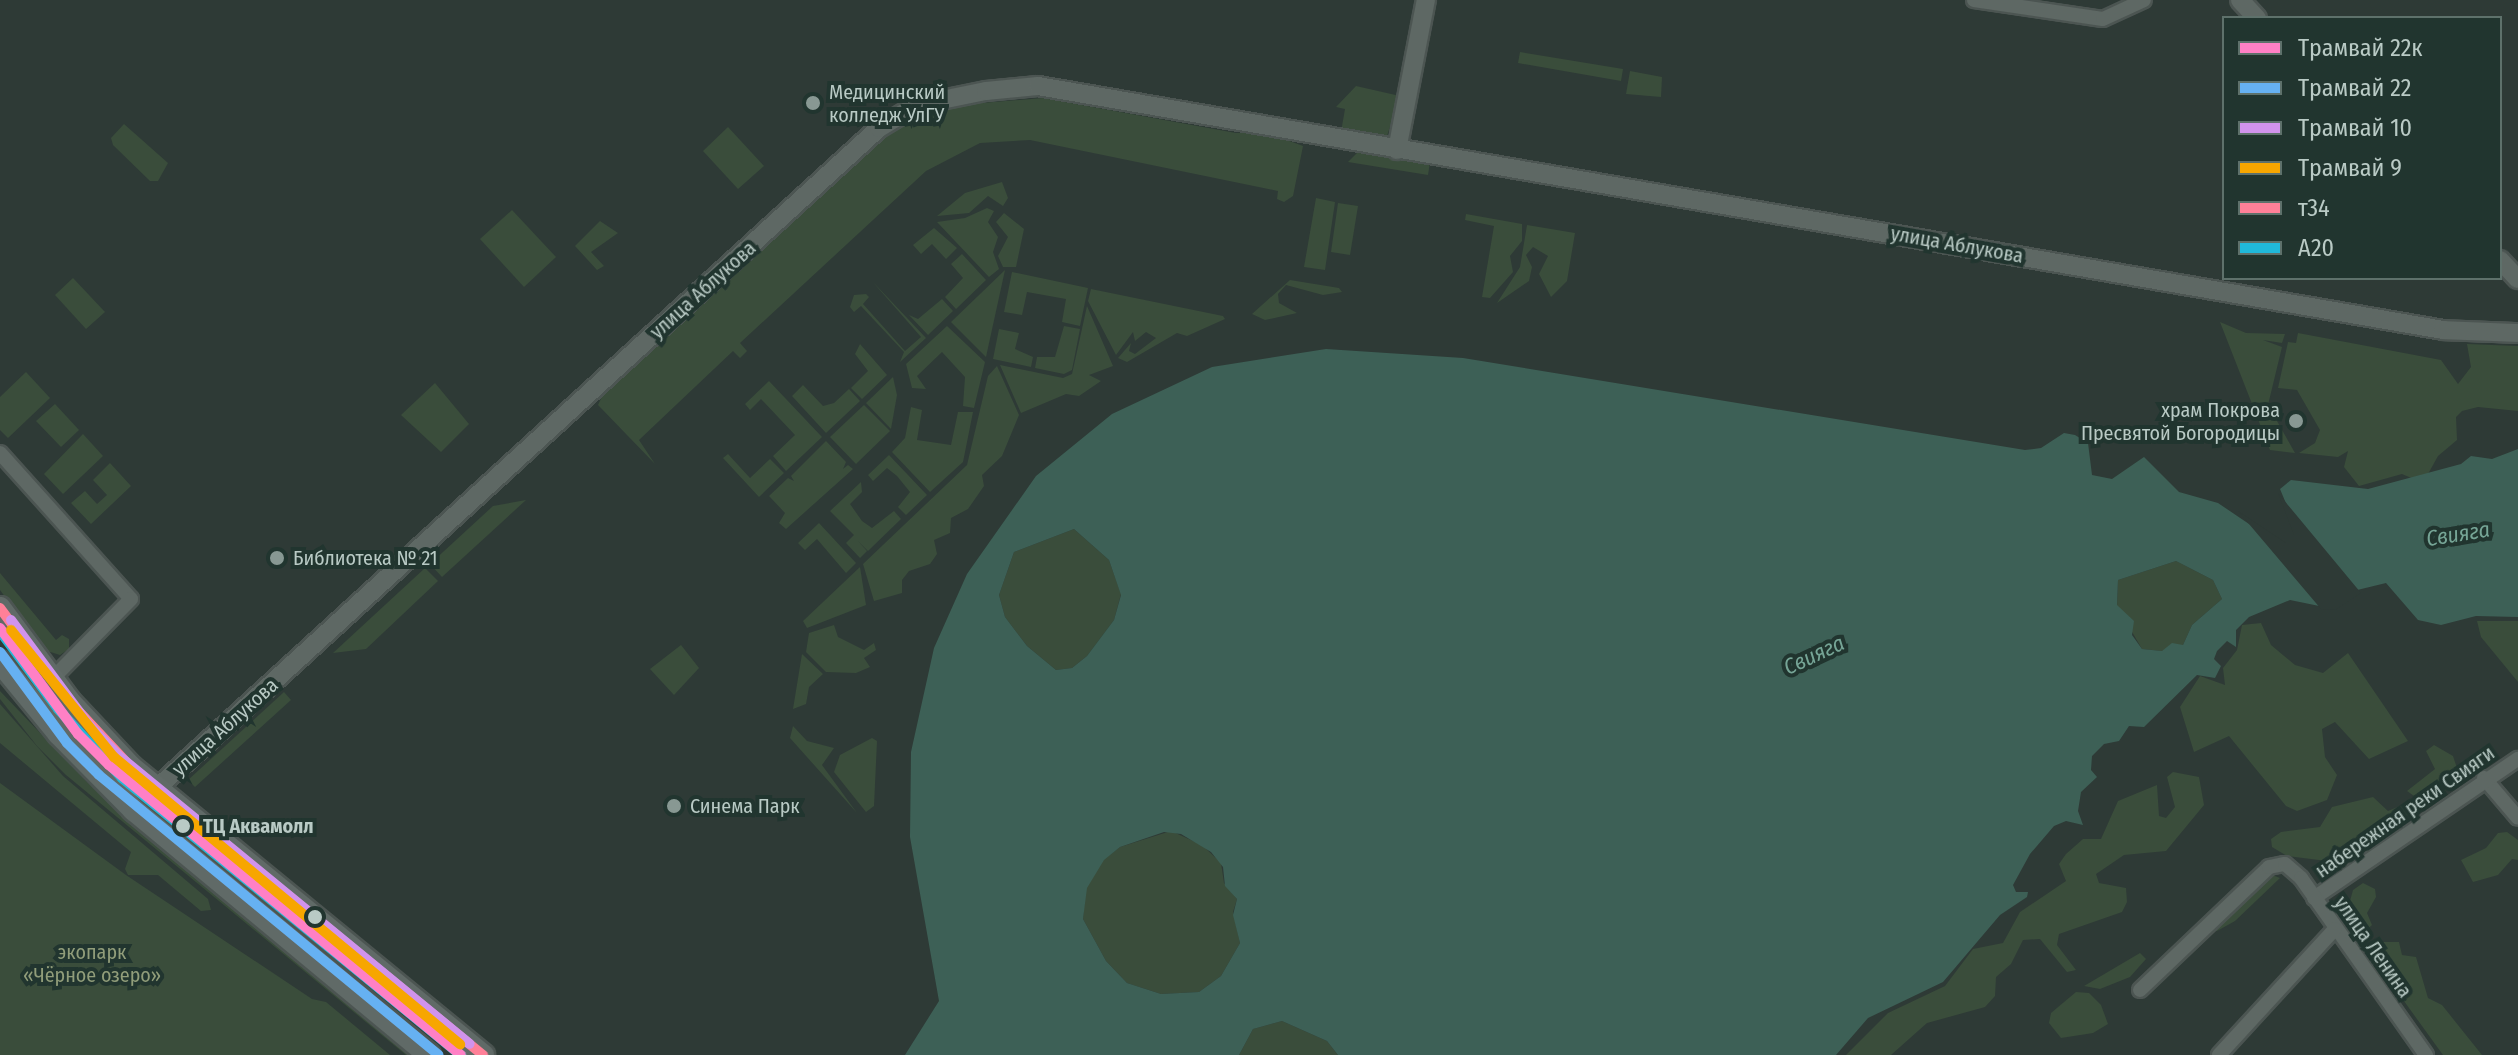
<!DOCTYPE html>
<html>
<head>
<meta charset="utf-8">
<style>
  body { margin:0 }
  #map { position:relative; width:2518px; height:1055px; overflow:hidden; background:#2e3a36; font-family:"Fira Sans Condensed",sans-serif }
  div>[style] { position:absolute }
  .green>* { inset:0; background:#3a4d3b }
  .water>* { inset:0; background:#3d6056 }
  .pier>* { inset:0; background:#2e3a36 }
  .roads { filter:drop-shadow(2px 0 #4c5552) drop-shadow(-2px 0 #4c5552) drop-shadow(0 2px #4c5552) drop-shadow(0 -2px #4c5552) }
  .minor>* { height:14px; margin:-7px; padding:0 7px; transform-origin:7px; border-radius:7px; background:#5e6864 }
  .tertiary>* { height:18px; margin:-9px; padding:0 9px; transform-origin:9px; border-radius:9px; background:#5e6864 }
  .primary>* { height:22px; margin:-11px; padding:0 11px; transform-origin:11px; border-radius:11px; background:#606a67 }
  .bus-1>* { height:10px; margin:-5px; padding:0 5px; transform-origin:5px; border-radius:5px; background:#ff8098 }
  .bus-2>* { height:10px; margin:-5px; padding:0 5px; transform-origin:5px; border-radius:5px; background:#20b9da }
  .tram-1>* { height:10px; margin:-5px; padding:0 5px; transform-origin:5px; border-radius:5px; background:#ff80c5 }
  .tram-2>* { height:10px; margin:-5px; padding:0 5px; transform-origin:5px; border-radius:5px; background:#66b1f2 }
  .tram-3>* { height:10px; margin:-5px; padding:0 5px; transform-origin:5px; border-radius:5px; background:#d193ec }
  .tram-4>* { height:10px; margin:-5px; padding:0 5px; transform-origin:5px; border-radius:5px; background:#f7a600 }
  .dots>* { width:22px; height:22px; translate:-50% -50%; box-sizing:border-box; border:4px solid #21352f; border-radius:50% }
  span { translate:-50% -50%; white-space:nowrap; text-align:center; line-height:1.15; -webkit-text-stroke:8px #21352f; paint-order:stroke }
  .poi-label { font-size:20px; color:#b9cac5 }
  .left { translate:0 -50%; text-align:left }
  .right { translate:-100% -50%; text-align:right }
  .street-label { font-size:20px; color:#b9cac5 }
  .stop-label { font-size:20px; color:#b9cac5; font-weight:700 }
  .park-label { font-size:20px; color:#919d7a }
  .water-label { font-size:22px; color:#76a596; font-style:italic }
  .legend { position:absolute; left:2222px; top:16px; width:280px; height:264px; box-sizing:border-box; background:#21352f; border:2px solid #5e716b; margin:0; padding:10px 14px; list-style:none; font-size:24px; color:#b9cac5 }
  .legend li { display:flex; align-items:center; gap:16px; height:40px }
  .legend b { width:40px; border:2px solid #5e716b }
</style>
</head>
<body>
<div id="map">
  <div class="green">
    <i style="clip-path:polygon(1520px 52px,1623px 69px,1621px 81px,1518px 63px)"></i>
    <i style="clip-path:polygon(1630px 71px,1662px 77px,1661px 97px,1626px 94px)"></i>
    <i style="clip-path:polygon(1356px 86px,1400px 96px,1387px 136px,1341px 132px,1345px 109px,1336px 107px)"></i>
    <i style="clip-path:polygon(1043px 98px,1236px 133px,1265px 132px,1303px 146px,1293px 196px,1284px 202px,1277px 199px,1278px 191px,1030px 140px,980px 143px,926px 171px,740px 343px,747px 351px,740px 358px,733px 351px,639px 440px,655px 464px,598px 405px,606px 388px,879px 136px,933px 107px)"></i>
    <i style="clip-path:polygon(124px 124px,168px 163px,158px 181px,150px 181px,113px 145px,111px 138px)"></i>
    <i style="clip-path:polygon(728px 127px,764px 166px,738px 189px,703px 151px)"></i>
    <i style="clip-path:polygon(1359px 151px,1430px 162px,1428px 175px,1348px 162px)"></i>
    <i style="clip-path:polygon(1002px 182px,1008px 198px,1003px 206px,988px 196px,969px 213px,937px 216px,965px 193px)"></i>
    <i style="clip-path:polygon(1316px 198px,1335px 202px,1325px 270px,1304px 267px)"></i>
    <i style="clip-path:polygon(1338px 203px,1358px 206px,1350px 255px,1331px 252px)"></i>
    <i style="clip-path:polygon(987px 208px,994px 211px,988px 222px,998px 237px,993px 252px,999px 269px,989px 277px,937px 222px,965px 218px)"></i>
    <i style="clip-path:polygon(512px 210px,556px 257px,524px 287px,480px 239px)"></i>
    <i style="clip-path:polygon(1004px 213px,1024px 229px,1016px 267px,1003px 267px,998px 256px,1008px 237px,996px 222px)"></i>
    <i style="clip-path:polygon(1466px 214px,1522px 224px,1522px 241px,1510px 256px,1513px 272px,1490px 298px,1482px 297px,1494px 226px,1465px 220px)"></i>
    <i style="clip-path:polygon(600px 221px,618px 233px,591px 252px,604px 266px,597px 270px,575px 246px)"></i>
    <i style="clip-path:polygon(1527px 225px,1575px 233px,1567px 281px,1551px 297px,1539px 274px,1548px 256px,1533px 247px,1526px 255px,1532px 267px,1529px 281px,1497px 303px,1520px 267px)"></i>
    <i style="clip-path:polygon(934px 228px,957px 248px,946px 259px,932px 244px,921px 254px,913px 245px)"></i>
    <i style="clip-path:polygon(962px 254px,986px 280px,956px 309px,945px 297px,963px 278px,951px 264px)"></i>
    <i style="clip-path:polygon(1005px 270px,986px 357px,951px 322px)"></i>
    <i style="clip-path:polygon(1012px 272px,1088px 288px,1080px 326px,1062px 322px,1066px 299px,1027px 292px,1022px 315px,1004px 312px)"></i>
    <i style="clip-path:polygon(73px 278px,105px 312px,86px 329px,55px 295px)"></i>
    <i style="clip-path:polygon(1290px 280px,1339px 288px,1342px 292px,1323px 295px,1286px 285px,1278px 294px,1279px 303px,1297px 313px,1265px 320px,1252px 314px)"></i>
    <i style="clip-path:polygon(872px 281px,926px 338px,900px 362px,904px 352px,861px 306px,854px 312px,850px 307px,854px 295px,866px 294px,869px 297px,863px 304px,905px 351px,921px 337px)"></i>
    <i style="clip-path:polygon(1091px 289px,1223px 316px,1225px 319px,1187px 336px,1177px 333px,1127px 362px,1118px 358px,1131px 343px,1129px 351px,1135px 354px,1156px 338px,1146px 332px,1135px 341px,1133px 332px,1116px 355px,1088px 301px)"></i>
    <i style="clip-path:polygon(942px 299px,953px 311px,928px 335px,909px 315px,918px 319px)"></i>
    <i style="clip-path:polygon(1087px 306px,1113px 366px,1089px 375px,1101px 381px,1079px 396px,1066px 394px,1021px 413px,1000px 365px,1063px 378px,1072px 374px)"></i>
    <i style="clip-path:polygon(2220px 322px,2246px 333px,2285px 334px,2282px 343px,2263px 340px,2282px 347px,2268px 405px,2295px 453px,2270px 450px)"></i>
    <i style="clip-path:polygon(947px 326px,985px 362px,974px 408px,963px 406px,965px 377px,942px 352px,917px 376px,926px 389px,912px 388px,906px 364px)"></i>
    <i style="clip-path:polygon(1064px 326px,1080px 329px,1072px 370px,1064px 374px,1035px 368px,1037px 357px,1055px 357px)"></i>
    <i style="clip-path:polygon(999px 329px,1019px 333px,1015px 349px,1033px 357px,1031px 367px,993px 359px)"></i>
    <i style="clip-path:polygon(2298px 333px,2441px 360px,2458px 384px,2471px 367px,2467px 344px,2518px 346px,2518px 411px,2478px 407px,2462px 411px,2456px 417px,2457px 440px,2438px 456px,2428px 474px,2416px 480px,2402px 474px,2359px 486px,2344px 467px,2348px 451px,2338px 457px,2299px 453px,2315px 443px,2320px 430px,2297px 390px,2278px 388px,2288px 342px,2296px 343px)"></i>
    <i style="clip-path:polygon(860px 344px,887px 375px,862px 399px,851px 388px,868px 371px,855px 354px)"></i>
    <i style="clip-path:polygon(997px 366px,1019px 415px,1002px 456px,982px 475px,984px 486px,968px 509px,951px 518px,950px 533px,934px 540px,937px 554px,930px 564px,909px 571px,902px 580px,902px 593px,874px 601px,863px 564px,967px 465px,988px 376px)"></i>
    <i style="clip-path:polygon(26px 372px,50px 398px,8px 438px,0 430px,0 397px)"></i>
    <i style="clip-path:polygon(893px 377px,897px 395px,891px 429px,866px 403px)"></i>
    <i style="clip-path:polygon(769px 381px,822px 437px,786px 471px,773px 456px,795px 435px,761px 399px,750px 410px,745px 404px)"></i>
    <i style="clip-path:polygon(435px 383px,469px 424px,441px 452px,401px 415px)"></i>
    <i style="clip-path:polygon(803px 385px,823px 406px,834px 403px,849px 389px,860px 401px,826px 433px,792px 396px)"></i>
    <i style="clip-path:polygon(55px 404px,79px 430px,61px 447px,36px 421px)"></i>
    <i style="clip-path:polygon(864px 405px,890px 431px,856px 464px,830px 437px)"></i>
    <i style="clip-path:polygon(911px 407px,922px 410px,917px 440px,951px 445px,958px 412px,973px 412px,963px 462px,930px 492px,892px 452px,905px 438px)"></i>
    <i style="clip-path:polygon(83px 434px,103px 456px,63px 494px,44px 474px)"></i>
    <i style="clip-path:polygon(826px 441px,846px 462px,843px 469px,848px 465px,853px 469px,786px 529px,779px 523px,785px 513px,769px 496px,788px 478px,794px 481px,791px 476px)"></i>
    <i style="clip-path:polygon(728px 454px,750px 478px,770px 459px,784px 473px,759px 497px,723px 458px)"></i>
    <i style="clip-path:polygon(889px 455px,927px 495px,906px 515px,898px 507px,910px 492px,897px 476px,887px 468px,873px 481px,868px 475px)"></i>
    <i style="clip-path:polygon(110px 463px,131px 486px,91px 524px,71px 503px,85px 491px,97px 504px,107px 495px,93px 480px)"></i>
    <i style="clip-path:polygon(861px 482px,862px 492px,850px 504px,862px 521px,872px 528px,894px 511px,901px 519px,868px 551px,858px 541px,867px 551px,860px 558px,846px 543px,854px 535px,830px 511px)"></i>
    <i style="clip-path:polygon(526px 500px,442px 577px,430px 564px,493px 506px)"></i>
    <i style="clip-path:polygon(819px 523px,856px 563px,846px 573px,817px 539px,805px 550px,798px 543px)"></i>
    <i style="clip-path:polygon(1074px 529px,1109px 560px,1121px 594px,1114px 620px,1087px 656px,1072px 668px,1056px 670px,1027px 646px,1005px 617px,999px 595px,1014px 552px)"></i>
    <i style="clip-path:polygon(2176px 561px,2213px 580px,2222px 599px,2192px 625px,2183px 645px,2162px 651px,2142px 649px,2117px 606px,2118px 580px)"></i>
    <i style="clip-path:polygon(860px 567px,866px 605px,807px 628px,803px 621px)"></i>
    <i style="clip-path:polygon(425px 568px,438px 581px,366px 649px,333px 653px)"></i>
    <i style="clip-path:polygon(0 573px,56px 640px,62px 635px,69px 639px,69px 649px,60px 655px,44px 650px,0 590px)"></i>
    <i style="clip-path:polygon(2477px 621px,2518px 621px,2518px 682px,2481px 637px)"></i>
    <i style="clip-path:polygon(2261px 623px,2271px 645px,2295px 665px,2323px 673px,2348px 653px,2408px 741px,2369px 759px,2335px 722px,2322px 729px,2325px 757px,2337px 775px,2327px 800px,2297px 811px,2286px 806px,2229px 736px,2194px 752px,2180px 707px,2200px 676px,2225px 685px,2223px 668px,2237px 650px,2242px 625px)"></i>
    <i style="clip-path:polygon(834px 625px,838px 637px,864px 650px,874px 643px,876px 650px,864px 658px,870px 667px,856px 673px,826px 672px,806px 652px,809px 633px)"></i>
    <i style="clip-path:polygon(681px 645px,699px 668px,674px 695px,650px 669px)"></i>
    <i style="clip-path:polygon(802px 654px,823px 674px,809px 687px,806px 704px,793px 709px)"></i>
    <i style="clip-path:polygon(0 691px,87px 782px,418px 1055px,406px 1055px,66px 775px,37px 746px,0 699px)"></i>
    <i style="clip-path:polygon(284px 692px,291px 700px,195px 787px,188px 780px)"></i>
    <i style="clip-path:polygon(0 704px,63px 776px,208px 899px,211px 910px,201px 911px,158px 875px,128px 875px,125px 869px,131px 852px,0 743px)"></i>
    <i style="clip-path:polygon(793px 726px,807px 741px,834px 748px,822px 765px,857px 813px,790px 738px)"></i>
    <i style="clip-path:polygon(872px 738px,877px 741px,874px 806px,866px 812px,834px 772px,840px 755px)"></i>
    <i style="clip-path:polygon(2434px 745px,2453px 756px,2459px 774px,2441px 796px,2424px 803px,2407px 791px,2435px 769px,2426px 751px)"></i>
    <i style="clip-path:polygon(2173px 772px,2199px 777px,2204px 805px,2166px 851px,2124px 855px,2096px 874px,2099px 883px,2126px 888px,2127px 902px,2122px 912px,2059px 934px,2057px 945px,2076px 970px,2067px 972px,2040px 939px,2023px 940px,2011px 964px,1996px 977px,1995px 996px,1985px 1007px,1927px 1023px,1891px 1055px,1846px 1055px,1888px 1013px,1945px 986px,1973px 949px,2003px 943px,2020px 912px,2066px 881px,2059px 864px,2066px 854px,2083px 839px,2101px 839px,2118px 801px,2157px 785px,2159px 816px,2166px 818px,2175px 807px,2167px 777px)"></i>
    <i style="clip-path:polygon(0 783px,126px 875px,312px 999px,326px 1002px,390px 1055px,0 1055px)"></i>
    <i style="clip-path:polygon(2373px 797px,2388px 811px,2407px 803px,2415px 811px,2349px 854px,2327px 861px,2287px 856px,2272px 847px,2271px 839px,2281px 832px,2320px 827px,2332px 807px)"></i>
    <i style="clip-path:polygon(1171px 831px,1202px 845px,1221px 863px,1224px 883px,1237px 899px,1233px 912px,1240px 943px,1221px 976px,1199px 992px,1161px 994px,1127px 983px,1106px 961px,1083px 919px,1085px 895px,1078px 879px,1120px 847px)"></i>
    <i style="clip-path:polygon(2507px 832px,2518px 840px,2518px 860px,2512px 859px,2498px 875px,2473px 882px,2461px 860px,2486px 848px,2498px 833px)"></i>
    <i style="clip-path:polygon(2267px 873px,2280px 878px,2235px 921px,2217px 931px,2209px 928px)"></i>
    <i style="clip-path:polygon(2363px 883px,2375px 889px,2376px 897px,2367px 913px,2372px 925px,2360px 936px,2347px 912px,2353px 890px)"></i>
    <i style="clip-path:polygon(2381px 942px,2399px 942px,2402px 955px,2416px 957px,2428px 998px,2442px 1005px,2482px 1055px,2443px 1055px,2375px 961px)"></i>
    <i style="clip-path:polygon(2140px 953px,2146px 959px,2130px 977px,2100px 989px,2084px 986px)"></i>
    <i style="clip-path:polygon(2076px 992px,2089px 993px,2101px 1005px,2108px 1024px,2093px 1033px,2061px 1038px,2049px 1023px,2051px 1013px)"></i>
    <i style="clip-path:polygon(1282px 1021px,1327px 1041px,1338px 1055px,1239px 1055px,1253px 1029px)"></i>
  </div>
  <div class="water">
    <i style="clip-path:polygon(evenodd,1326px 349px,1463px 358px,2025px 450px,2041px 448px,2064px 433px,2075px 435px,2088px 443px,2092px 475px,2112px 479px,2144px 457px,2179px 492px,2218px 503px,2286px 549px,2299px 535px,2280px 489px,2291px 480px,2368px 489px,2461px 464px,2471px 456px,2492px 459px,2518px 449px,2518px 617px,2476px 616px,2441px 625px,2418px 620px,2386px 583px,2349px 592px,2329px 608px,2290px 600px,2249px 617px,2236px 630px,2236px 647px,2227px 641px,2217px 651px,2214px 659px,2221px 666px,2215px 678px,2197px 675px,2144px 727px,2129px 726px,2119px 741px,2104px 744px,2092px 756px,2091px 770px,2097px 777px,2081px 792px,2078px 811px,2083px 825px,2066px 821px,2054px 826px,2030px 854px,2013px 885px,2016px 892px,2028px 892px,2027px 897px,2000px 915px,1943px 982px,1868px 1018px,1836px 1055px,1338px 1055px,1327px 1041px,1282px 1021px,1253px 1029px,1239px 1055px,905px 1055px,939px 1001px,910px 837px,911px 752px,934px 648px,967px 574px,1036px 476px,1112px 414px,1212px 367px,1326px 349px,1074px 529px,1109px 560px,1121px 595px,1114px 620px,1087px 656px,1072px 668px,1056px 670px,1027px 646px,1005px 617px,999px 595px,1014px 552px,1074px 529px,1326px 349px,2176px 561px,2213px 580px,2222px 599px,2192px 625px,2183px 645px,2172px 643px,2162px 651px,2142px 649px,2132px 635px,2134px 621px,2117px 605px,2118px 580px,2176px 561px,1326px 349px,1164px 832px,1181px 834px,1211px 852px,1223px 867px,1225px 886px,1237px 899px,1233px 915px,1240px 943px,1221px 976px,1199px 992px,1161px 994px,1127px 983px,1106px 961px,1083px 919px,1087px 888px,1104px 860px,1120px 847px,1164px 832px)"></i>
  </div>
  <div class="pier">
    <i style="clip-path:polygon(2278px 493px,2361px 593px,2335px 610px,2321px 609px,2238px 511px,2286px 543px,2294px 535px)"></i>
  </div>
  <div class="roads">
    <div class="minor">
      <i style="left:1974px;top:0;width:130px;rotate:8.4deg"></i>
      <i style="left:2103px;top:19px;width:45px;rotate:-24.9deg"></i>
      <i style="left:0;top:453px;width:196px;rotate:48.1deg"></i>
      <i style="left:131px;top:599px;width:112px;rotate:134.6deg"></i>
      <i style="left:2484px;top:778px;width:52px;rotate:49.6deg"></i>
      <i style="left:2314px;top:898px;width:247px;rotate:-34.3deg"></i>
      <i style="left:2140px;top:990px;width:178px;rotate:-43.6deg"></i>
      <i style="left:2269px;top:867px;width:16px;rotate:-11deg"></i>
      <i style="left:2285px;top:864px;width:21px;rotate:41deg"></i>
      <i style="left:2301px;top:878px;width:217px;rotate:54.8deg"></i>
      <i style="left:2219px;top:1055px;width:171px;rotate:-47.4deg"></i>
    </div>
    <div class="tertiary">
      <i style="left:2240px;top:0;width:25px;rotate:47deg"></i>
      <i style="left:1397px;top:150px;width:153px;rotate:-79.1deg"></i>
      <i style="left:2500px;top:260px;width:26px;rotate:47deg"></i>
      <i style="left:157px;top:788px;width:978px;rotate:-42.43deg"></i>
      <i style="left:879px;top:128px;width:44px;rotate:-31.2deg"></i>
      <i style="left:917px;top:105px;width:70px;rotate:-11.5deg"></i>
      <i style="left:986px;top:91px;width:52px;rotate:-5.5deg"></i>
      <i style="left:1038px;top:86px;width:1426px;rotate:9.85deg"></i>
      <i style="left:2443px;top:330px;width:75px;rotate:2.3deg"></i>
    </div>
    <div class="primary">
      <i style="left:0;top:608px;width:116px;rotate:53.4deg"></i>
      <i style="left:69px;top:701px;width:91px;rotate:46.8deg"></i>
      <i style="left:131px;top:767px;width:455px;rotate:39.3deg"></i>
      <i style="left:0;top:662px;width:93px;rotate:50.7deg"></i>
      <i style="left:59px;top:734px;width:107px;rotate:45.4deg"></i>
      <i style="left:134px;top:810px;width:383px;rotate:39.7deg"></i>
    </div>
  </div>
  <div class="bus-1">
    <i style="left:0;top:608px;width:116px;rotate:53.4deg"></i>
    <i style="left:69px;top:701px;width:91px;rotate:46.8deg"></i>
    <i style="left:131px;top:767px;width:455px;rotate:39.3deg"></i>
  </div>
  <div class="bus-2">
    <i style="left:0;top:631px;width:97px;rotate:53.4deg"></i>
    <i style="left:58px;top:709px;width:94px;rotate:47.2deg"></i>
    <i style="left:122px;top:778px;width:438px;rotate:39.3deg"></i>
  </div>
  <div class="tram-1">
    <i style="left:0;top:628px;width:132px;rotate:53.7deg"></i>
    <i style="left:78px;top:734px;width:44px;rotate:45deg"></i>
    <i style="left:109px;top:765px;width:456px;rotate:39.5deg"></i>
  </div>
  <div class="tram-2">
    <i style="left:0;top:652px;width:113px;rotate:53.6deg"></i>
    <i style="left:67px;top:743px;width:45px;rotate:45deg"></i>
    <i style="left:99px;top:775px;width:440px;rotate:39.5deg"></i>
  </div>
  <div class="tram-3">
    <i style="left:11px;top:620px;width:131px;rotate:53.4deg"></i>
    <i style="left:89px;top:725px;width:42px;rotate:46deg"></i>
    <i style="left:118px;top:755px;width:455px;rotate:39.4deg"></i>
  </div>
  <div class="tram-4">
    <i style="left:11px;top:630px;width:164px;rotate:51deg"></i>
    <i style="left:114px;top:757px;width:450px;rotate:39.7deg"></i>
  </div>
  <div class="dots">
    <i style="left:813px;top:103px;background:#889893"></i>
    <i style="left:2296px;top:421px;background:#889893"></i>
    <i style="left:277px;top:558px;background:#889893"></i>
    <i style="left:674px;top:806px;background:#889893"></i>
    <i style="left:183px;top:826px;background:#b9cac5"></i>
    <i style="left:315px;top:917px;background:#b9cac5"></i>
  </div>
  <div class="poi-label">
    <span class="left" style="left:829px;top:104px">Медицинский<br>колледж УлГУ</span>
    <span class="right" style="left:2280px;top:422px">храм Покрова<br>Пресвятой Богородицы</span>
    <span class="left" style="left:293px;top:558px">Библиотека № 21</span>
    <span class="left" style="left:690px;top:806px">Синема Парк</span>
  </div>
  <div class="street-label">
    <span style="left:1957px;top:245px;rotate:10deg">улица Аблукова</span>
    <span style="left:703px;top:290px;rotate:-42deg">улица Аблукова</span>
    <span style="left:225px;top:727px;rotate:-42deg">улица Аблукова</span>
    <span style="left:2405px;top:812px;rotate:-35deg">набережная реки Свияги</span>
    <span style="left:2373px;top:947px;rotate:55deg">улица Ленина</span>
  </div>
  <div class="stop-label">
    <span class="left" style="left:203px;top:826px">ТЦ Аквамолл</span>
  </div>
  <div class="park-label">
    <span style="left:92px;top:964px">экопарк<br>«Чёрное озеро»</span>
  </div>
  <div class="water-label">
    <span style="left:2458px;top:534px;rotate:-9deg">Свияга</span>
    <span style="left:1814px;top:655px;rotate:-25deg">Свияга</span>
  </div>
  <ul class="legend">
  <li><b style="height:10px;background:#ff80c5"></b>Трамвай 22к</li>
  <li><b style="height:10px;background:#66b1f2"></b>Трамвай 22</li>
  <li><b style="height:10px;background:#d193ec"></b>Трамвай 10</li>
  <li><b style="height:10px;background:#f7a600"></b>Трамвай 9</li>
  <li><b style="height:10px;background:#ff8098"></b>т34</li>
  <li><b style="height:10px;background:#20b9da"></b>А20</li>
  </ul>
</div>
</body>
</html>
